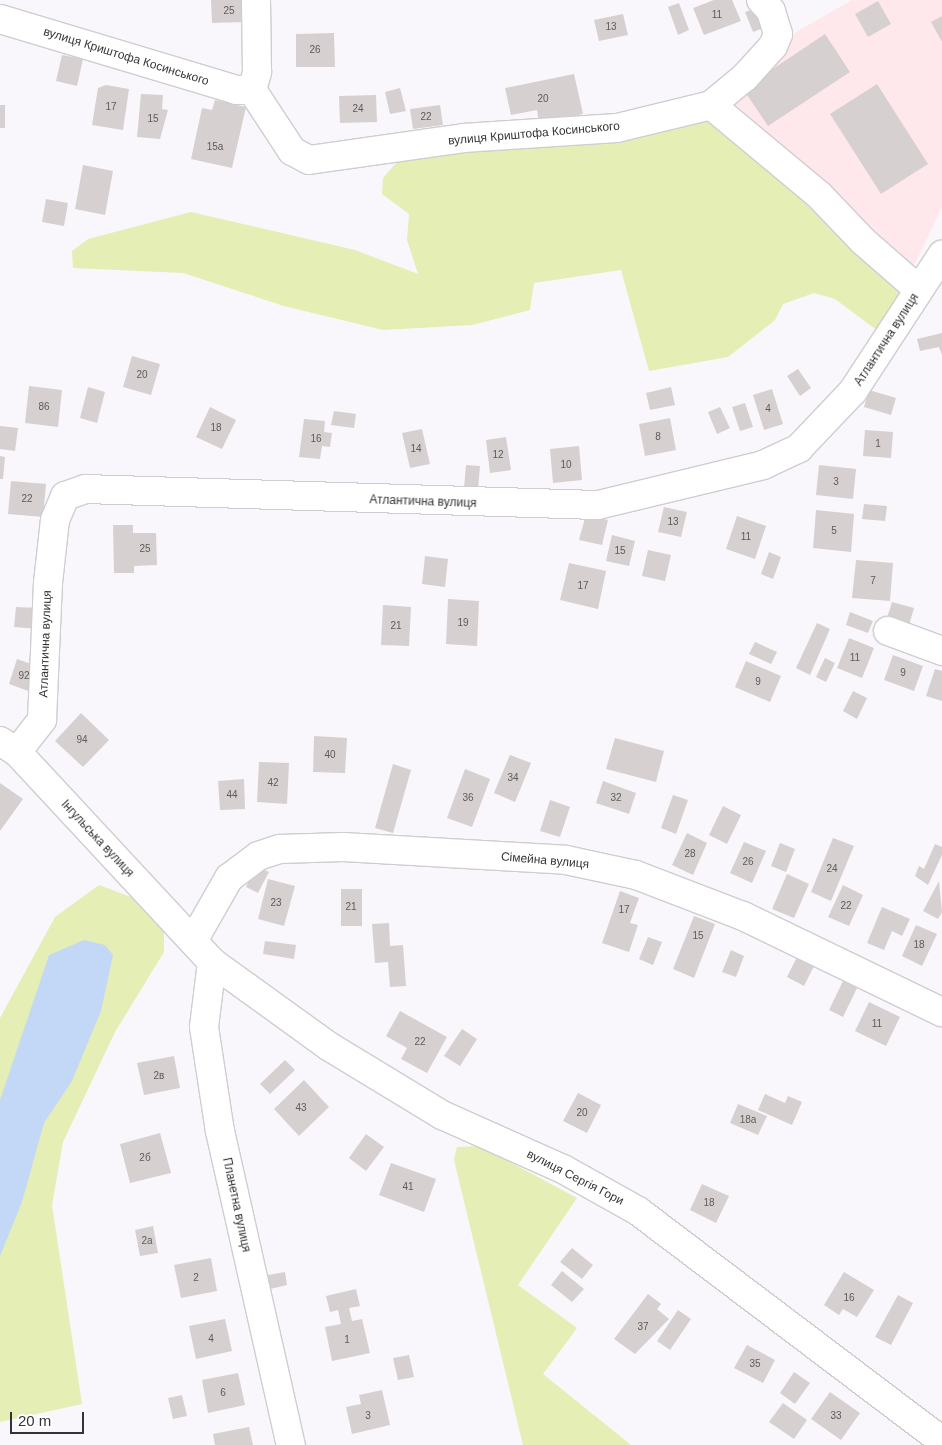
<!DOCTYPE html>
<html>
<head>
<meta charset="utf-8">
<style>
  body { margin:0 }
  #map { position:relative; width:942px; height:1445px; overflow:hidden; background:#f9f7fb; font-family:Helvetica,sans-serif }
  div>[style] { position:absolute }
  .industrial>* { inset:0; background:#fee8eb }
  .green>* { inset:0; background:#e5eeb4 }
  .water>* { inset:0; background:#c3d8f7 }
  .building>* { inset:0; background:#d6d1d0 }
  .roads { filter:drop-shadow(1px 0 #cfcdd1) drop-shadow(-1px 0 #cfcdd1) drop-shadow(0 1px #cfcdd1) drop-shadow(0 -1px #cfcdd1) }
  .minor>* { height:28px; margin:-14px; padding:0 14px; transform-origin:14px; border-radius:14px; background:#fff }
  span { translate:-50% -50%; white-space:nowrap; text-align:center; line-height:1.15; -webkit-text-stroke:4.5px #fff; paint-order:stroke }
  .number-label { font-size:10px; color:#5c5b5c }
  .number-label span { -webkit-text-stroke-width:0 }
  .street-label { font-size:12px; color:#343435 }
  .scale { position:absolute; left:10px; top:1412px; width:74px; height:22px; box-sizing:border-box; border:2px solid #343435; border-top:0; padding-left:6px; font-size:15px; line-height:18px; white-space:nowrap; color:#343435; -webkit-text-stroke:4px #fff; paint-order:stroke }
</style>
</head>
<body>
<div id="map">
  <div class="industrial">
    <i style="clip-path:polygon(852px 0,942px 0,942px 207px,914px 266px,730px 100px,796px 32px)"></i>
  </div>
  <div class="green">
    <i style="clip-path:polygon(711px 105px,919px 290px,886px 337px,835px 299px,814px 293px,783px 304px,775px 320px,728px 357px,649px 371px,621px 270px,534px 283px,530px 310px,472px 325px,383px 330px,284px 306px,183px 273px,73px 268px,72px 251px,88px 239px,191px 212px,355px 250px,418px 274px,407px 240px,409px 214px,382px 194px,383px 178px,411px 146px)"></i>
    <i style="clip-path:polygon(99px 885px,131px 897px,164px 931px,164px 952px,115px 1032px,63px 1142px,52px 1205px,82px 1404px,0 1422px,0 1018px,55px 917px)"></i>
    <i style="clip-path:polygon(480px 1146px,577px 1198px,518px 1285px,577px 1328px,543px 1374px,631px 1445px,523px 1445px,454px 1160px,457px 1147px)"></i>
  </div>
  <div class="water">
    <i style="clip-path:polygon(84px 940px,105px 945px,113px 955px,101px 1011px,72px 1081px,44px 1123px,22px 1202px,0 1256px,0 1100px,49px 955px)"></i>
  </div>
  <div class="building">
    <i style="clip-path:polygon(211px 0,246px 0,246px 22px,212px 23px)"></i>
    <i style="clip-path:polygon(714px 0,732px 0,741px 21px,704px 35px,693px 8px)"></i>
    <i style="clip-path:polygon(878px 1px,891px 24px,868px 37px,855px 14px)"></i>
    <i style="clip-path:polygon(679px 3px,689px 30px,678px 35px,668px 7px)"></i>
    <i style="clip-path:polygon(760px 7px,767px 27px,753px 32px,745px 12px)"></i>
    <i style="clip-path:polygon(623px 14px,628px 35px,599px 41px,594px 20px)"></i>
    <i style="clip-path:polygon(942px 16px,942px 42px,931px 22px)"></i>
    <i style="clip-path:polygon(334px 33px,335px 67px,296px 67px,296px 34px)"></i>
    <i style="clip-path:polygon(825px 34px,850px 72px,768px 126px,743px 89px)"></i>
    <i style="clip-path:polygon(62px 55px,83px 59px,77px 86px,56px 81px)"></i>
    <i style="clip-path:polygon(574px 74px,583px 114px,539px 123px,537px 110px,511px 115px,505px 88px)"></i>
    <i style="clip-path:polygon(877px 84px,928px 164px,881px 194px,830px 114px)"></i>
    <i style="clip-path:polygon(106px 85px,129px 89px,123px 130px,92px 125px,98px 88px)"></i>
    <i style="clip-path:polygon(400px 88px,406px 111px,390px 114px,385px 92px)"></i>
    <i style="clip-path:polygon(141px 94px,163px 95px,162px 109px,168px 110px,160px 139px,137px 137px)"></i>
    <i style="clip-path:polygon(376px 95px,377px 122px,340px 123px,339px 96px)"></i>
    <i style="clip-path:polygon(215px 100px,246px 107px,232px 168px,191px 159px,202px 108px,212px 110px)"></i>
    <i style="clip-path:polygon(0 105px,5px 105px,5px 128px,0 128px)"></i>
    <i style="clip-path:polygon(440px 105px,443px 125px,413px 129px,410px 109px)"></i>
    <i style="clip-path:polygon(83px 165px,113px 171px,105px 215px,75px 209px)"></i>
    <i style="clip-path:polygon(46px 199px,68px 203px,64px 226px,42px 222px)"></i>
    <i style="clip-path:polygon(942px 333px,942px 355px,939px 347px,920px 351px,917px 339px)"></i>
    <i style="clip-path:polygon(132px 356px,160px 364px,151px 395px,123px 387px)"></i>
    <i style="clip-path:polygon(798px 369px,811px 388px,800px 396px,787px 376px)"></i>
    <i style="clip-path:polygon(29px 386px,62px 390px,58px 427px,25px 423px)"></i>
    <i style="clip-path:polygon(88px 387px,105px 392px,97px 423px,80px 418px)"></i>
    <i style="clip-path:polygon(671px 387px,675px 405px,650px 410px,646px 393px)"></i>
    <i style="clip-path:polygon(772px 389px,783px 424px,764px 430px,753px 395px)"></i>
    <i style="clip-path:polygon(869px 390px,896px 398px,891px 415px,864px 407px)"></i>
    <i style="clip-path:polygon(745px 403px,753px 427px,740px 431px,732px 407px)"></i>
    <i style="clip-path:polygon(210px 407px,236px 420px,222px 449px,196px 437px)"></i>
    <i style="clip-path:polygon(720px 407px,730px 428px,717px 434px,708px 412px)"></i>
    <i style="clip-path:polygon(334px 411px,356px 414px,354px 428px,331px 425px)"></i>
    <i style="clip-path:polygon(670px 418px,676px 450px,645px 456px,639px 424px)"></i>
    <i style="clip-path:polygon(304px 419px,325px 421px,324px 432px,332px 433px,330px 447px,322px 446px,320px 459px,299px 457px)"></i>
    <i style="clip-path:polygon(0 426px,18px 428px,15px 451px,0 449px)"></i>
    <i style="clip-path:polygon(422px 429px,430px 464px,410px 468px,402px 433px)"></i>
    <i style="clip-path:polygon(865px 430px,893px 432px,891px 458px,863px 456px)"></i>
    <i style="clip-path:polygon(506px 437px,511px 470px,490px 473px,486px 440px)"></i>
    <i style="clip-path:polygon(579px 446px,582px 480px,553px 483px,550px 449px)"></i>
    <i style="clip-path:polygon(0 456px,5px 457px,3px 479px,0 479px)"></i>
    <i style="clip-path:polygon(466px 465px,480px 466px,478px 490px,464px 488px)"></i>
    <i style="clip-path:polygon(819px 465px,856px 469px,853px 499px,816px 495px)"></i>
    <i style="clip-path:polygon(11px 481px,46px 484px,43px 517px,8px 514px)"></i>
    <i style="clip-path:polygon(864px 504px,887px 506px,885px 521px,862px 519px)"></i>
    <i style="clip-path:polygon(664px 507px,687px 512px,681px 537px,658px 532px)"></i>
    <i style="clip-path:polygon(816px 510px,854px 514px,851px 552px,813px 548px)"></i>
    <i style="clip-path:polygon(586px 514px,608px 520px,602px 545px,579px 540px)"></i>
    <i style="clip-path:polygon(737px 516px,766px 526px,755px 559px,726px 549px)"></i>
    <i style="clip-path:polygon(113px 525px,133px 525px,133px 533px,156px 533px,157px 565px,134px 566px,134px 573px,114px 573px)"></i>
    <i style="clip-path:polygon(612px 535px,635px 541px,629px 566px,606px 561px)"></i>
    <i style="clip-path:polygon(648px 550px,671px 555px,665px 581px,642px 576px)"></i>
    <i style="clip-path:polygon(769px 552px,781px 557px,773px 579px,761px 574px)"></i>
    <i style="clip-path:polygon(425px 556px,448px 559px,445px 587px,422px 584px)"></i>
    <i style="clip-path:polygon(856px 560px,893px 563px,890px 601px,852px 598px)"></i>
    <i style="clip-path:polygon(569px 563px,606px 571px,598px 609px,560px 600px)"></i>
    <i style="clip-path:polygon(448px 599px,479px 601px,477px 646px,446px 644px)"></i>
    <i style="clip-path:polygon(892px 602px,914px 608px,909px 625px,887px 618px)"></i>
    <i style="clip-path:polygon(383px 605px,411px 607px,409px 646px,381px 645px)"></i>
    <i style="clip-path:polygon(16px 607px,39px 608px,38px 629px,14px 627px)"></i>
    <i style="clip-path:polygon(850px 612px,873px 621px,868px 633px,846px 625px)"></i>
    <i style="clip-path:polygon(817px 623px,830px 629px,810px 675px,796px 668px)"></i>
    <i style="clip-path:polygon(849px 638px,874px 648px,862px 678px,837px 668px)"></i>
    <i style="clip-path:polygon(755px 642px,777px 652px,771px 664px,749px 654px)"></i>
    <i style="clip-path:polygon(893px 655px,923px 666px,914px 691px,884px 680px)"></i>
    <i style="clip-path:polygon(825px 658px,835px 663px,826px 682px,816px 677px)"></i>
    <i style="clip-path:polygon(17px 659px,40px 667px,31px 692px,9px 684px)"></i>
    <i style="clip-path:polygon(746px 661px,781px 676px,770px 702px,735px 687px)"></i>
    <i style="clip-path:polygon(935px 669px,942px 671px,942px 701px,926px 696px)"></i>
    <i style="clip-path:polygon(853px 691px,867px 698px,857px 719px,843px 711px)"></i>
    <i style="clip-path:polygon(81px 713px,109px 740px,83px 767px,55px 741px)"></i>
    <i style="clip-path:polygon(314px 736px,347px 738px,345px 773px,313px 772px)"></i>
    <i style="clip-path:polygon(615px 738px,664px 751px,656px 782px,606px 769px)"></i>
    <i style="clip-path:polygon(510px 755px,531px 763px,515px 802px,494px 793px)"></i>
    <i style="clip-path:polygon(259px 762px,289px 763px,287px 804px,257px 802px)"></i>
    <i style="clip-path:polygon(393px 764px,411px 770px,393px 833px,375px 828px)"></i>
    <i style="clip-path:polygon(465px 769px,490px 779px,472px 827px,447px 818px)"></i>
    <i style="clip-path:polygon(244px 779px,245px 809px,220px 810px,218px 781px)"></i>
    <i style="clip-path:polygon(603px 781px,636px 793px,629px 814px,596px 803px)"></i>
    <i style="clip-path:polygon(0 783px,23px 799px,0 831px)"></i>
    <i style="clip-path:polygon(673px 795px,688px 800px,676px 834px,661px 828px)"></i>
    <i style="clip-path:polygon(550px 800px,570px 807px,560px 837px,540px 831px)"></i>
    <i style="clip-path:polygon(723px 806px,741px 815px,727px 844px,709px 835px)"></i>
    <i style="clip-path:polygon(687px 833px,707px 843px,693px 875px,672px 865px)"></i>
    <i style="clip-path:polygon(833px 838px,854px 846px,831px 901px,811px 892px)"></i>
    <i style="clip-path:polygon(744px 842px,766px 851px,752px 883px,730px 873px)"></i>
    <i style="clip-path:polygon(780px 843px,795px 849px,786px 872px,771px 866px)"></i>
    <i style="clip-path:polygon(935px 844px,942px 847px,942px 855px,928px 885px,915px 876px,919px 866px,924px 869px)"></i>
    <i style="clip-path:polygon(256px 866px,269px 872px,258px 893px,246px 887px)"></i>
    <i style="clip-path:polygon(787px 874px,809px 884px,794px 918px,772px 909px)"></i>
    <i style="clip-path:polygon(268px 879px,295px 886px,284px 926px,258px 919px)"></i>
    <i style="clip-path:polygon(939px 881px,942px 912px,938px 919px,923px 911px)"></i>
    <i style="clip-path:polygon(843px 885px,863px 895px,849px 926px,828px 917px)"></i>
    <i style="clip-path:polygon(341px 889px,362px 889px,362px 926px,341px 926px)"></i>
    <i style="clip-path:polygon(620px 891px,639px 898px,630px 923px,638px 925px,629px 952px,602px 943px)"></i>
    <i style="clip-path:polygon(882px 907px,910px 919px,902px 936px,892px 931px,884px 950px,867px 943px)"></i>
    <i style="clip-path:polygon(694px 916px,715px 924px,694px 978px,673px 969px)"></i>
    <i style="clip-path:polygon(389px 923px,390px 946px,403px 945px,406px 986px,390px 987px,388px 962px,375px 963px,372px 924px)"></i>
    <i style="clip-path:polygon(916px 925px,937px 934px,922px 966px,902px 956px)"></i>
    <i style="clip-path:polygon(648px 937px,662px 942px,653px 965px,639px 959px)"></i>
    <i style="clip-path:polygon(265px 941px,296px 945px,294px 959px,263px 954px)"></i>
    <i style="clip-path:polygon(731px 950px,744px 956px,736px 977px,722px 972px)"></i>
    <i style="clip-path:polygon(799px 953px,816px 962px,804px 986px,787px 977px)"></i>
    <i style="clip-path:polygon(844px 979px,858px 986px,843px 1017px,829px 1010px)"></i>
    <i style="clip-path:polygon(869px 1002px,900px 1017px,886px 1046px,855px 1031px)"></i>
    <i style="clip-path:polygon(400px 1011px,447px 1037px,427px 1073px,401px 1059px,407px 1048px,386px 1036px)"></i>
    <i style="clip-path:polygon(462px 1029px,477px 1039px,460px 1066px,444px 1056px)"></i>
    <i style="clip-path:polygon(174px 1056px,180px 1088px,144px 1095px,137px 1063px)"></i>
    <i style="clip-path:polygon(285px 1060px,295px 1070px,270px 1094px,260px 1084px)"></i>
    <i style="clip-path:polygon(304px 1080px,329px 1107px,299px 1136px,274px 1109px)"></i>
    <i style="clip-path:polygon(578px 1093px,601px 1105px,587px 1133px,563px 1121px)"></i>
    <i style="clip-path:polygon(765px 1094px,785px 1103px,788px 1096px,802px 1102px,792px 1125px,758px 1110px)"></i>
    <i style="clip-path:polygon(738px 1104px,767px 1116px,758px 1135px,730px 1123px)"></i>
    <i style="clip-path:polygon(160px 1133px,171px 1173px,130px 1183px,120px 1144px)"></i>
    <i style="clip-path:polygon(366px 1134px,384px 1147px,366px 1171px,349px 1158px)"></i>
    <i style="clip-path:polygon(391px 1163px,436px 1179px,424px 1212px,379px 1195px)"></i>
    <i style="clip-path:polygon(702px 1184px,729px 1196px,716px 1223px,690px 1210px)"></i>
    <i style="clip-path:polygon(153px 1226px,158px 1253px,140px 1256px,135px 1230px)"></i>
    <i style="clip-path:polygon(572px 1248px,593px 1265px,582px 1279px,560px 1262px)"></i>
    <i style="clip-path:polygon(211px 1258px,217px 1291px,181px 1298px,174px 1265px)"></i>
    <i style="clip-path:polygon(562px 1271px,584px 1289px,572px 1302px,551px 1285px)"></i>
    <i style="clip-path:polygon(285px 1272px,287px 1285px,266px 1290px,263px 1276px)"></i>
    <i style="clip-path:polygon(844px 1272px,874px 1290px,857px 1317px,843px 1309px,839px 1315px,824px 1305px)"></i>
    <i style="clip-path:polygon(356px 1289px,360px 1306px,349px 1308px,352px 1321px,362px 1319px,370px 1353px,332px 1361px,325px 1327px,341px 1324px,338px 1310px,330px 1312px,326px 1296px)"></i>
    <i style="clip-path:polygon(648px 1294px,661px 1304px,657px 1309px,669px 1319px,635px 1354px,614px 1339px)"></i>
    <i style="clip-path:polygon(898px 1295px,913px 1303px,891px 1345px,875px 1337px)"></i>
    <i style="clip-path:polygon(678px 1310px,691px 1319px,670px 1350px,657px 1341px)"></i>
    <i style="clip-path:polygon(225px 1319px,232px 1351px,196px 1359px,189px 1326px)"></i>
    <i style="clip-path:polygon(747px 1345px,775px 1360px,763px 1383px,734px 1368px)"></i>
    <i style="clip-path:polygon(409px 1355px,414px 1377px,398px 1380px,393px 1358px)"></i>
    <i style="clip-path:polygon(794px 1372px,810px 1383px,795px 1404px,780px 1393px)"></i>
    <i style="clip-path:polygon(238px 1373px,245px 1405px,208px 1413px,202px 1380px)"></i>
    <i style="clip-path:polygon(382px 1390px,390px 1425px,352px 1434px,346px 1407px,361px 1404px,359px 1395px)"></i>
    <i style="clip-path:polygon(830px 1392px,860px 1413px,841px 1440px,811px 1419px)"></i>
    <i style="clip-path:polygon(182px 1395px,187px 1416px,173px 1419px,168px 1398px)"></i>
    <i style="clip-path:polygon(783px 1403px,807px 1420px,794px 1439px,769px 1422px)"></i>
    <i style="clip-path:polygon(249px 1427px,253px 1445px,215px 1445px,213px 1434px)"></i>
  </div>
  <div class="roads">
    <div class="minor">
      <i style="left:0;top:19px;width:246px;rotate:16.7deg"></i>
      <i style="left:236px;top:90px;width:16px"></i>
      <i style="left:252px;top:90px;width:19px;rotate:-74deg"></i>
      <i style="left:257px;top:72px;width:72px;rotate:-90.8deg"></i>
      <i style="left:252px;top:90px;width:73px;rotate:56.7deg"></i>
      <i style="left:292px;top:151px;width:19px;rotate:28deg"></i>
      <i style="left:309px;top:160px;width:156px;rotate:-8.1deg"></i>
      <i style="left:463px;top:138px;width:154px;rotate:-3.7deg"></i>
      <i style="left:617px;top:128px;width:97px;rotate:-13.7deg"></i>
      <i style="left:711px;top:105px;width:44px;rotate:-39.5deg"></i>
      <i style="left:745px;top:77px;width:42px;rotate:-47.9deg"></i>
      <i style="left:773px;top:46px;width:13px;rotate:-67deg"></i>
      <i style="left:778px;top:34px;width:24px;rotate:-107deg"></i>
      <i style="left:771px;top:11px;width:15px;rotate:-132deg"></i>
      <i style="left:711px;top:105px;width:141px;rotate:39.8deg"></i>
      <i style="left:819px;top:195px;width:64px;rotate:46.3deg"></i>
      <i style="left:863px;top:241px;width:74px;rotate:41.2deg"></i>
      <i style="left:888px;top:631px;width:58px;rotate:20.3deg"></i>
      <i style="left:0;top:741px;width:20px;rotate:33deg"></i>
      <i style="left:17px;top:752px;width:287px;rotate:47.1deg"></i>
      <i style="left:212px;top:962px;width:145px;rotate:35.8deg"></i>
      <i style="left:330px;top:1047px;width:131px;rotate:31.3deg"></i>
      <i style="left:442px;top:1115px;width:133px;rotate:24.1deg"></i>
      <i style="left:563px;top:1169px;width:86px;rotate:29.2deg"></i>
      <i style="left:638px;top:1211px;width:381px;rotate:37.1deg"></i>
      <i style="left:17px;top:752px;width:41px;rotate:-52deg"></i>
      <i style="left:42px;top:720px;width:137px;rotate:-87.5deg"></i>
      <i style="left:48px;top:583px;width:63px;rotate:-83.7deg"></i>
      <i style="left:55px;top:520px;width:26px;rotate:-67deg"></i>
      <i style="left:65px;top:496px;width:21px;rotate:-19deg"></i>
      <i style="left:85px;top:489px;width:513px;rotate:1.79deg"></i>
      <i style="left:598px;top:505px;width:170px;rotate:-13.6deg"></i>
      <i style="left:763px;top:465px;width:40px;rotate:-25deg"></i>
      <i style="left:799px;top:448px;width:79px;rotate:-46.5deg"></i>
      <i style="left:853px;top:391px;width:163px;rotate:-56.8deg"></i>
      <i style="left:193px;top:941px;width:73px;rotate:-60.3deg"></i>
      <i style="left:229px;top:878px;width:36px;rotate:-37deg"></i>
      <i style="left:258px;top:856px;width:23px;rotate:-18deg"></i>
      <i style="left:280px;top:849px;width:63px;rotate:-1.8deg"></i>
      <i style="left:343px;top:847px;width:223px;rotate:3.3deg"></i>
      <i style="left:566px;top:860px;width:72px;rotate:12.1deg"></i>
      <i style="left:636px;top:875px;width:115px;rotate:21deg"></i>
      <i style="left:743px;top:916px;width:221px;rotate:25.8deg"></i>
      <i style="left:212px;top:962px;width:65px;rotate:97deg"></i>
      <i style="left:204px;top:1027px;width:105px;rotate:81.3deg"></i>
      <i style="left:220px;top:1131px;width:322px;rotate:77.3deg"></i>
    </div>
  </div>
  <div class="number-label">
    <span style="left:229px;top:11px">25</span>
    <span style="left:717px;top:15px">11</span>
    <span style="left:611px;top:27px">13</span>
    <span style="left:315px;top:50px">26</span>
    <span style="left:543px;top:99px">20</span>
    <span style="left:111px;top:107px">17</span>
    <span style="left:358px;top:109px">24</span>
    <span style="left:426px;top:117px">22</span>
    <span style="left:153px;top:119px">15</span>
    <span style="left:215px;top:147px">15а</span>
    <span style="left:142px;top:375px">20</span>
    <span style="left:44px;top:407px">86</span>
    <span style="left:768px;top:409px">4</span>
    <span style="left:216px;top:428px">18</span>
    <span style="left:658px;top:437px">8</span>
    <span style="left:316px;top:439px">16</span>
    <span style="left:878px;top:444px">1</span>
    <span style="left:416px;top:449px">14</span>
    <span style="left:498px;top:455px">12</span>
    <span style="left:566px;top:465px">10</span>
    <span style="left:836px;top:482px">3</span>
    <span style="left:27px;top:499px">22</span>
    <span style="left:673px;top:522px">13</span>
    <span style="left:834px;top:531px">5</span>
    <span style="left:746px;top:537px">11</span>
    <span style="left:145px;top:549px">25</span>
    <span style="left:620px;top:551px">15</span>
    <span style="left:873px;top:581px">7</span>
    <span style="left:583px;top:586px">17</span>
    <span style="left:463px;top:623px">19</span>
    <span style="left:396px;top:626px">21</span>
    <span style="left:855px;top:658px">11</span>
    <span style="left:903px;top:673px">9</span>
    <span style="left:24px;top:676px">92</span>
    <span style="left:758px;top:682px">9</span>
    <span style="left:82px;top:740px">94</span>
    <span style="left:330px;top:755px">40</span>
    <span style="left:513px;top:778px">34</span>
    <span style="left:273px;top:783px">42</span>
    <span style="left:232px;top:795px">44</span>
    <span style="left:468px;top:798px">36</span>
    <span style="left:616px;top:798px">32</span>
    <span style="left:690px;top:854px">28</span>
    <span style="left:748px;top:862px">26</span>
    <span style="left:832px;top:869px">24</span>
    <span style="left:276px;top:903px">23</span>
    <span style="left:846px;top:906px">22</span>
    <span style="left:351px;top:907px">21</span>
    <span style="left:624px;top:910px">17</span>
    <span style="left:698px;top:936px">15</span>
    <span style="left:919px;top:945px">18</span>
    <span style="left:877px;top:1024px">11</span>
    <span style="left:420px;top:1042px">22</span>
    <span style="left:159px;top:1076px">2в</span>
    <span style="left:301px;top:1108px">43</span>
    <span style="left:582px;top:1113px">20</span>
    <span style="left:748px;top:1120px">18а</span>
    <span style="left:145px;top:1158px">2б</span>
    <span style="left:408px;top:1187px">41</span>
    <span style="left:709px;top:1203px">18</span>
    <span style="left:147px;top:1241px">2а</span>
    <span style="left:196px;top:1278px">2</span>
    <span style="left:849px;top:1298px">16</span>
    <span style="left:643px;top:1327px">37</span>
    <span style="left:211px;top:1339px">4</span>
    <span style="left:347px;top:1340px">1</span>
    <span style="left:755px;top:1364px">35</span>
    <span style="left:223px;top:1393px">6</span>
    <span style="left:368px;top:1416px">3</span>
    <span style="left:836px;top:1416px">33</span>
  </div>
  <div class="street-label">
    <span style="left:126px;top:57px;rotate:17deg">вулиця Криштофа Косинського</span>
    <span style="left:534px;top:134px;rotate:-5deg">вулиця Криштофа Косинського</span>
    <span style="left:887px;top:340px;rotate:-57deg">Атлантична вулиця</span>
    <span style="left:423px;top:502px;rotate:2deg">Атлантична вулиця</span>
    <span style="left:46px;top:644px;rotate:-88deg">Атлантична вулиця</span>
    <span style="left:97px;top:839px;rotate:47deg">Інгульська вулиця</span>
    <span style="left:545px;top:861px;rotate:5deg">Сімейна вулиця</span>
    <span style="left:575px;top:1178px;rotate:27deg">вулиця Сергія Гори</span>
    <span style="left:236px;top:1205px;rotate:78deg">Планетна вулиця</span>
  </div>
  <div class="scale">20 m</div>
</div>
</body>
</html>
